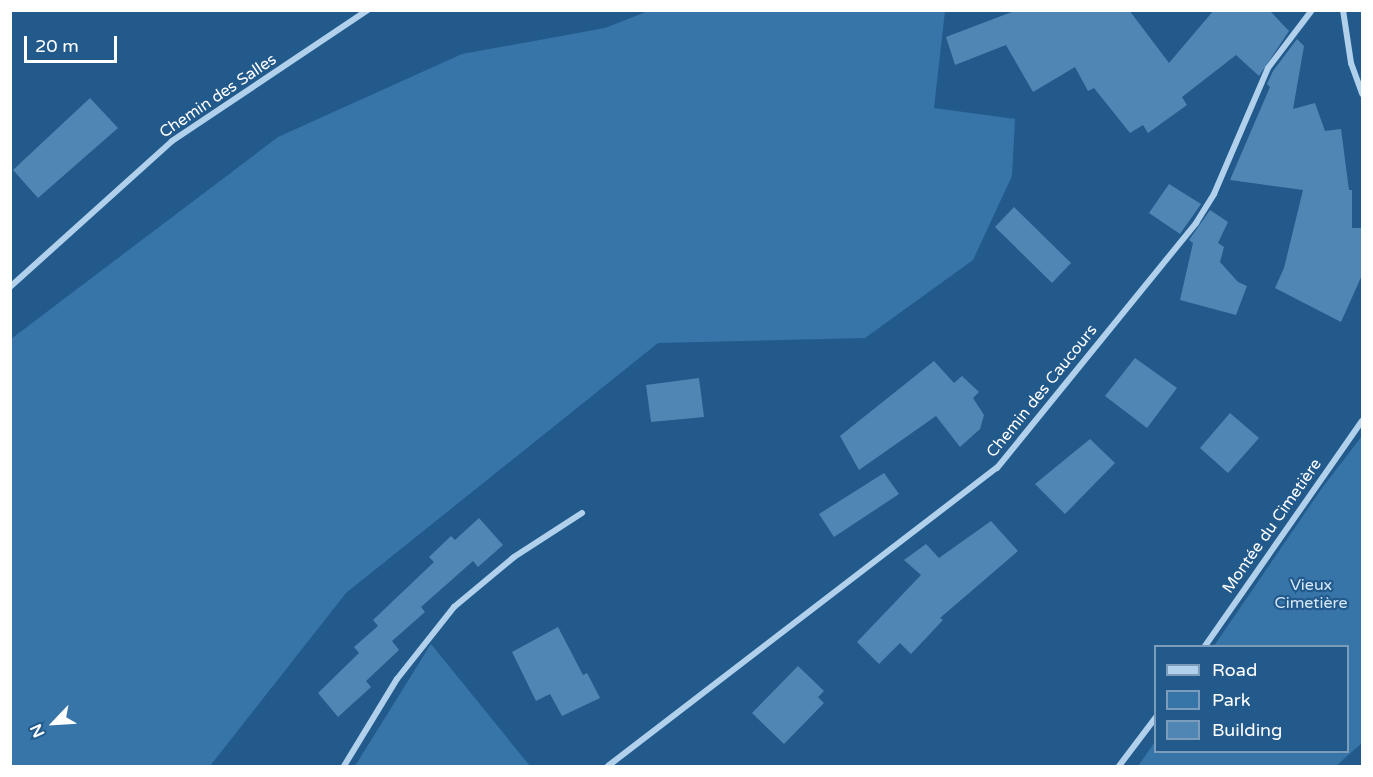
<!DOCTYPE html>
<html>
<head>
<meta charset="utf-8">
<style>
  body { margin:0 }
  #map { position:relative; width:1373px; height:777px; overflow:hidden; background:#235a8c; font-family:"Varela Round",sans-serif }
  div>[style] { position:absolute }
  .green>* { inset:0; background:#3774a8 }
  .building>* { inset:0; background:#5086b4 }
  .minor>* { height:6px; margin:-3px; padding:0 3px; transform-origin:3px; border-radius:3px; background:#b1d0eb }
  span { translate:-50% -50%; white-space:nowrap; text-align:center; line-height:1.15; -webkit-text-stroke:4.5px #235a8c; paint-order:stroke }
  .street-label { font-size:16px; color:#fff }
  .park-label { font-size:16px; color:#d5e8f8 }
  .frame { position:absolute; inset:0; border:12px solid #fff; pointer-events:none }
  .legend { position:absolute; left:1154px; top:645px; width:195px; height:108px; box-sizing:border-box; background:#235a8c; border:2px solid #7b9cba; margin:0; padding:8px 10px; list-style:none; font-size:18px; color:#fff }
  .legend li { display:flex; align-items:center; gap:12px; height:30px }
  .legend b { width:30px; border:2px solid #7b9cba }
  .north { position:absolute; left:24px; top:693px; width:60px; height:60px; -webkit-text-stroke:4px #235a8c; paint-order:stroke; rotate:245deg; font-size:16px; font-weight:700; line-height:24px; text-align:center; color:#fff }
  .north::after { content:''; display:block; margin:auto; width:21px; height:27px; background:#fff; clip-path:polygon(50% 0,100% 100%,50% 72%,0 100%) }
  .scale { position:absolute; left:24px; top:36px; width:93px; height:27px; box-sizing:border-box; border:3px solid #fff; border-top:0; padding-left:8px; font-size:18px; line-height:21px; white-space:nowrap; color:#fff; -webkit-text-stroke:4px #235a8c; paint-order:stroke }
</style>
</head>
<body>
<div id="map">
  <div class="green">
    <i style="clip-path:polygon(651px 10px,945px 11px,934px 108px,1015px 119px,1012px 176px,973px 260px,865px 338px,658px 343px,346px 593px,210px 766px,11px 766px,11px 339px,278px 137px,462px 54px,605px 28px)"></i>
    <i style="clip-path:polygon(1362px 436px,1362px 743px,1336px 766px,1138px 766px,1155px 742px,1156px 752px,1348px 752px,1348px 646px,1214px 646px,1322px 488px)"></i>
    <i style="clip-path:polygon(431px 644px,530px 766px,355px 766px)"></i>
  </div>
  <div class="building">
    <i style="clip-path:polygon(1017px 10px,1129px 10px,1169px 63px,1214px 10px,1269px 10px,1289px 31px,1259px 76px,1236px 55px,1182px 97px,1187px 105px,1148px 133px,1143px 125px,1130px 133px,1094px 88px,1088px 91px,1075px 67px,1033px 92px,1006px 45px,955px 65px,946px 37px)"></i>
    <i style="clip-path:polygon(1297px 39px,1304px 46px,1293px 109px,1315px 103px,1325px 131px,1341px 129px,1349px 190px,1352px 190px,1352px 228px,1362px 228px,1362px 275px,1341px 322px,1275px 288px,1284px 268px,1303px 190px,1230px 180px,1270px 87px,1267px 84px,1273px 71px)"></i>
    <i style="clip-path:polygon(90px 98px,118px 128px,38px 198px,13px 170px)"></i>
    <i style="clip-path:polygon(1169px 184px,1201px 204px,1180px 234px,1149px 213px)"></i>
    <i style="clip-path:polygon(1014px 207px,1071px 263px,1052px 283px,995px 227px)"></i>
    <i style="clip-path:polygon(1210px 210px,1228px 222px,1218px 243px,1224px 247px,1220px 262px,1238px 282px,1247px 286px,1236px 315px,1180px 300px,1193px 243px,1189px 240px)"></i>
    <i style="clip-path:polygon(1135px 358px,1177px 388px,1147px 428px,1105px 396px)"></i>
    <i style="clip-path:polygon(934px 361px,954px 383px,962px 376px,979px 392px,973px 398px,984px 415px,980px 429px,960px 447px,936px 416px,859px 470px,840px 436px)"></i>
    <i style="clip-path:polygon(699px 378px,704px 417px,651px 422px,646px 385px)"></i>
    <i style="clip-path:polygon(1230px 413px,1259px 438px,1228px 473px,1200px 448px)"></i>
    <i style="clip-path:polygon(1090px 439px,1115px 463px,1065px 514px,1035px 484px)"></i>
    <i style="clip-path:polygon(884px 473px,899px 494px,834px 537px,819px 514px)"></i>
    <i style="clip-path:polygon(479px 518px,503px 545px,478px 567px,473px 561px,421px 607px,425px 612px,392px 641px,399px 650px,366px 681px,371px 687px,338px 717px,318px 693px,359px 653px,354px 647px,378px 626px,373px 620px,434px 562px,429px 557px,451px 536px,455px 540px)"></i>
    <i style="clip-path:polygon(991px 521px,1018px 551px,940px 618px,943px 620px,911px 654px,900px 643px,879px 664px,857px 642px,921px 575px,904px 560px,926px 544px,939px 558px)"></i>
    <i style="clip-path:polygon(558px 627px,583px 675px,587px 673px,600px 698px,562px 716px,550px 694px,536px 701px,512px 652px)"></i>
    <i style="clip-path:polygon(798px 666px,824px 691px,818px 697px,824px 703px,784px 744px,752px 713px)"></i>
  </div>
  <div class="minor">
    <i style="left:1343px;top:10px;width:54px;rotate:81.4deg"></i>
    <i style="left:1351px;top:63px;width:33px;rotate:70deg"></i>
    <i style="left:10px;top:287px;width:218px;rotate:-42deg"></i>
    <i style="left:172px;top:141px;width:236px;rotate:-33.8deg"></i>
    <i style="left:1205px;top:646px;width:274px;rotate:-55.1deg"></i>
    <i style="left:344px;top:766px;width:102px;rotate:-58.7deg"></i>
    <i style="left:397px;top:679px;width:92px;rotate:-51.6deg"></i>
    <i style="left:454px;top:607px;width:78px;rotate:-39.8deg"></i>
    <i style="left:514px;top:557px;width:81px;rotate:-32.9deg"></i>
    <i style="left:608px;top:766px;width:490px;rotate:-37.5deg"></i>
    <i style="left:997px;top:468px;width:316px;rotate:-50.9deg"></i>
    <i style="left:1196px;top:223px;width:34px;rotate:-58deg"></i>
    <i style="left:1214px;top:194px;width:137px;rotate:-66.8deg"></i>
    <i style="left:1268px;top:68px;width:73px;rotate:-52.8deg"></i>
    <i style="left:1119px;top:766px;width:61px;rotate:-52.9deg"></i>
  </div>
  <div class="street-label">
    <span style="left:218px;top:96px;rotate:-34deg">Chemin des Salles</span>
    <span style="left:1042px;top:391px;rotate:-51deg">Chemin des Caucours</span>
    <span style="left:1272px;top:526px;rotate:-55deg">Montée du Cimetière</span>
  </div>
  <div class="park-label">
    <span style="left:1311px;top:594px">Vieux<br>Cimetière</span>
  </div>
  <div class="frame"></div>
  <ul class="legend">
  <li><b style="height:8px;background:#b1d0eb"></b>Road</li>
  <li><b style="height:16px;background:#3774a8"></b>Park</li>
  <li><b style="height:16px;background:#5086b4"></b>Building</li>
  </ul>
  <div class="north">N</div>
  <div class="scale">20 m</div>
</div>
</body>
</html>
